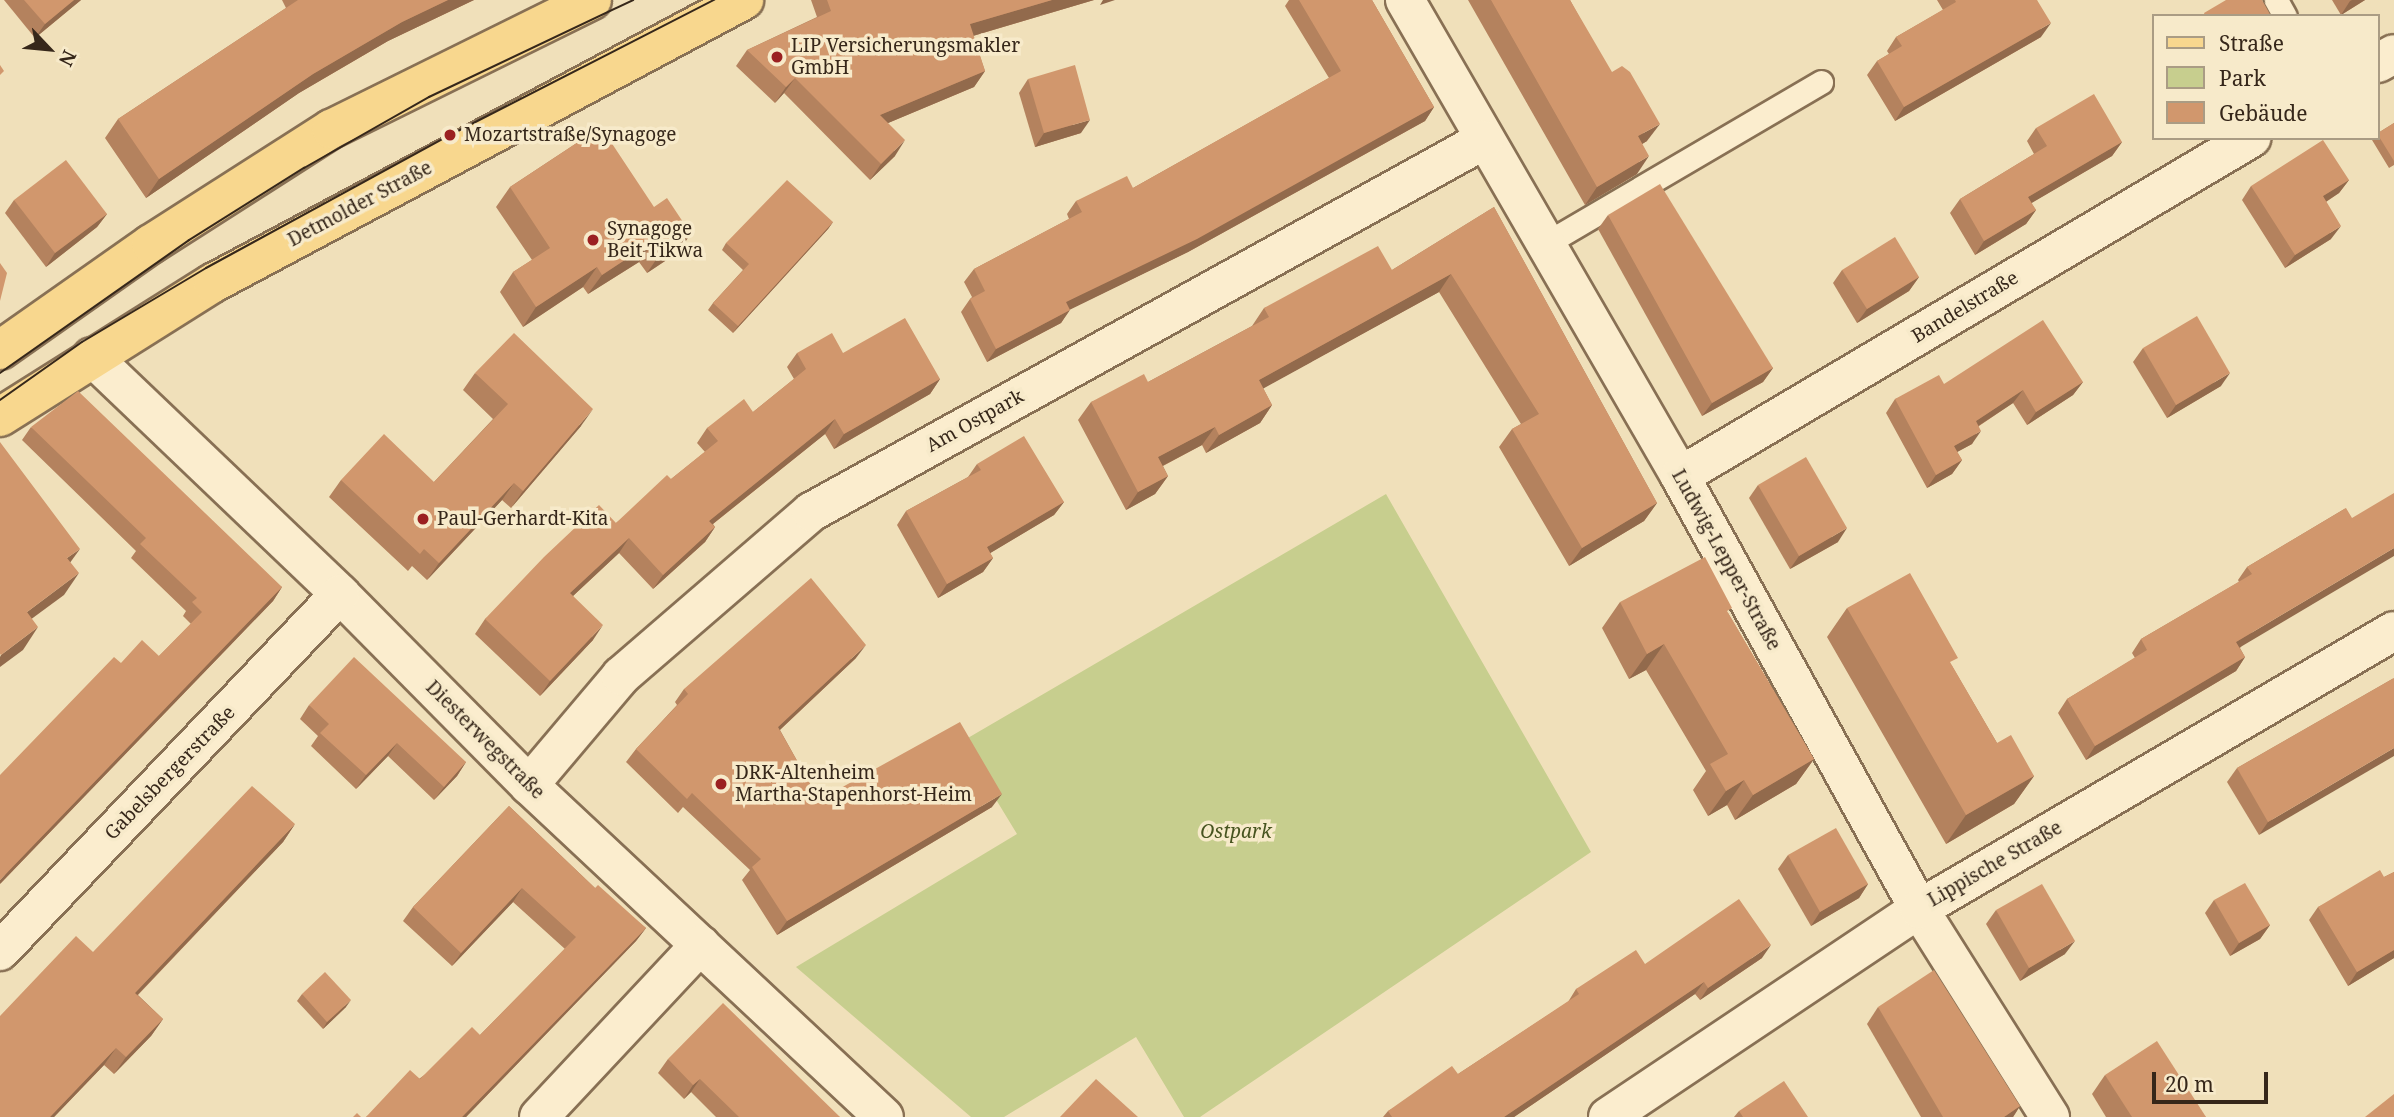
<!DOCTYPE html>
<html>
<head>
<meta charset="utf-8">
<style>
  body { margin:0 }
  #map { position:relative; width:2394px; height:1117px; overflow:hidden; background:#f0e0ba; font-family:"Noto Serif",serif }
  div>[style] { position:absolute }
  .green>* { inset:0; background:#c7ce8e }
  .roads { filter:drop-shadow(2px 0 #887054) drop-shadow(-2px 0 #887054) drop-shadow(0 2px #887054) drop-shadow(0 -2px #887054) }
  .lane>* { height:23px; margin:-11.5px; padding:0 11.5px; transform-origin:11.5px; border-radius:11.5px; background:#fbedce }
  .street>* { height:38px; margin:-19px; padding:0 19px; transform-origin:19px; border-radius:19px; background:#fbedce }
  .primary>* { height:38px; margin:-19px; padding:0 19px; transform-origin:19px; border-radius:19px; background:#f8d78e }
  .tram>* { height:2px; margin:-1px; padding:0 1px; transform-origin:1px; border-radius:1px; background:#36271a }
  .wall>* { inset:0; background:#b4825e }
  .shaded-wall>* { inset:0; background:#926a4c }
  .building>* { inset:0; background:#d1976d }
  .dots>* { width:19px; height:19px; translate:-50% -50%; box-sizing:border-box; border:4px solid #f7eaca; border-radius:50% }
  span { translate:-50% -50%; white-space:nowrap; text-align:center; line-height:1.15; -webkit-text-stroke:7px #f7eaca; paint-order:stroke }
  .poi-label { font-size:19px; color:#36271a }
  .left { translate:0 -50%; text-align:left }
  .street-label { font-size:19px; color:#36271a }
  .park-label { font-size:19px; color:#47541f; font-style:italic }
  .legend { position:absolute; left:2152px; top:14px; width:228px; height:126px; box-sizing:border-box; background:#f7eaca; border:2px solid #aa9c84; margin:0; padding:9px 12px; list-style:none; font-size:21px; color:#36271a }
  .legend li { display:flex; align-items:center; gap:14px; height:35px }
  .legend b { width:35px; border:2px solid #aa9c84 }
  .north { position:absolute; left:14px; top:14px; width:70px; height:70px; -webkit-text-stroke:5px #f7eaca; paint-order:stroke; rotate:116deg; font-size:19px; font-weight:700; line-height:28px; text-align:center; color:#36271a }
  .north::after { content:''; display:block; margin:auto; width:24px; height:32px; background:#36271a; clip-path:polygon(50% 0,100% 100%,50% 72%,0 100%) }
  .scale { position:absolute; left:2152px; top:1072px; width:116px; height:32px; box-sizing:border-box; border:4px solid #36271a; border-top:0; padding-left:9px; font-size:21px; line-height:24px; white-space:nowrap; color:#36271a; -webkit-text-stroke:5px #f7eaca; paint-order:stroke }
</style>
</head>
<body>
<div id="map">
  <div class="green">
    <i style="clip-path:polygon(1386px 494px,1591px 852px,1200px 1117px,1184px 1117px,1136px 1037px,1004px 1117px,971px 1117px,796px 967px,1017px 834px,961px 742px)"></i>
  </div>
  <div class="roads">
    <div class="lane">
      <i style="left:2276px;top:0;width:18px;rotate:61deg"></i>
      <i style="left:1545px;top:244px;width:320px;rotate:-30.4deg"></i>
    </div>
    <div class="street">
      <i style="left:1405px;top:0;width:550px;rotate:59.98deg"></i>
      <i style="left:1680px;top:476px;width:495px;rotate:61.1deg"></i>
      <i style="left:1919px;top:909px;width:246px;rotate:57.8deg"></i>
      <i style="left:2378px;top:63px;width:18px;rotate:-29deg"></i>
      <i style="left:92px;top:357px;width:343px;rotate:43.7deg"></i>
      <i style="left:340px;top:594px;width:269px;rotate:45.3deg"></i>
      <i style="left:529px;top:785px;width:486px;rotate:43.1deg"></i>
      <i style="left:1680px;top:476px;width:664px;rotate:-30.62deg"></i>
      <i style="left:529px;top:785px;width:143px;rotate:-49.8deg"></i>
      <i style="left:621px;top:676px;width:251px;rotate:-40.8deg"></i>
      <i style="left:811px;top:512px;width:769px;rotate:-28.93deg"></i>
      <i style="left:0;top:951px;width:493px;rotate:-46.4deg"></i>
      <i style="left:539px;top:1117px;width:236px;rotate:-46.9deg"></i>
      <i style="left:1608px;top:1117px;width:374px;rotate:-33.8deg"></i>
      <i style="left:1919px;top:909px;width:550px;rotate:-30.34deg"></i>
    </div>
    <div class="primary">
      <i style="left:0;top:350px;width:184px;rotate:-35.1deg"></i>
      <i style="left:151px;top:244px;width:214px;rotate:-32.6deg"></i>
      <i style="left:331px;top:129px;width:291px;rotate:-26.3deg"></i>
      <i style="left:0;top:417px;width:252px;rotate:-32.2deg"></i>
      <i style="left:213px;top:283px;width:602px;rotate:-28.06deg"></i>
    </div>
  </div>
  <div class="tram">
    <i style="left:0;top:373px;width:231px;rotate:-35.1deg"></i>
    <i style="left:189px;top:240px;width:136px;rotate:-32.1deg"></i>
    <i style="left:304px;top:168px;width:144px;rotate:-29.6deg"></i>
    <i style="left:429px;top:97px;width:226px;rotate:-25.4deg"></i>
    <i style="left:0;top:400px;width:100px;rotate:-35.3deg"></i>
    <i style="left:82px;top:342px;width:144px;rotate:-30.8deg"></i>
    <i style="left:206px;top:268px;width:278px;rotate:-28.6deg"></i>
    <i style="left:450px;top:135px;width:297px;rotate:-27.1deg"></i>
  </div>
  <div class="wall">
    <i style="clip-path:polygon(4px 0,81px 0,35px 38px)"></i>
    <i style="clip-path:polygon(282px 0,474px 0,388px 41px,299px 93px,146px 198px,105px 138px,118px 119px,286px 8px)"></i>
    <i style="clip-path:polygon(811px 0,1094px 0,973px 36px,985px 71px,974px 87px,888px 123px,895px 156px,870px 180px,784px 93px,775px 103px,736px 66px,747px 50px,817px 17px)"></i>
    <i style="clip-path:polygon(1289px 0,1372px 0,1434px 107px,1425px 121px,1188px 252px,1070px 309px,1061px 323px,987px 362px,961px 312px,970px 299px,972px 297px,964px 282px,974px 269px,1069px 219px,1067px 214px,1076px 201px,1133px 188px,1329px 78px,1285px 6px)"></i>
    <i style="clip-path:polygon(1468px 0,1570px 0,1647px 141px,1642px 144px,1637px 174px,1585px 205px)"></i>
    <i style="clip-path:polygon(1937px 0,2037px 0,2041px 37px,1895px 121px,1867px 75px,1877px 61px,1889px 54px,1887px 51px,1896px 37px,1943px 10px)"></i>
    <i style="clip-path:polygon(2332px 0,2365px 0,2341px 15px)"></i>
    <i style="clip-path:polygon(1028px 79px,1081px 133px,1035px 147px,1019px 93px)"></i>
    <i style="clip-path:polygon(2394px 123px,2394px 165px,2389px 168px,2372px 140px,2374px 138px,2378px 138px,2378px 133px)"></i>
    <i style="clip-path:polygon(601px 127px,677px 253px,647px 273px,639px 262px,588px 294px,583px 287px,523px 327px,500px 292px,513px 272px,532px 260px,496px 207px,510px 187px)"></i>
    <i style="clip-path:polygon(2036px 128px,2122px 142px,2112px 156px,2031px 203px,2036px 210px,2026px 224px,1975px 255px,1950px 213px,1960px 199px,2034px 154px,2027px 141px)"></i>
    <i style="clip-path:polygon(2349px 180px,2339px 193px,2326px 202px,2331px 239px,2285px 268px,2242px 200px,2251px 186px)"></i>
    <i style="clip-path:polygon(14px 200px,107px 214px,97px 227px,46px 267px,5px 213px)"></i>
    <i style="clip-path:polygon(1494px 207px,1657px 503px,1644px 521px,1569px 566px,1499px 447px,1512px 429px,1521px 424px,1439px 292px,1263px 388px,1272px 405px,1260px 423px,1206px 453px,1202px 445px,1163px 466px,1168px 476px,1155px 494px,1126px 510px,1078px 420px,1091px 402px,1148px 382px,1252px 326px,1264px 308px,1392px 270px)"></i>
    <i style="clip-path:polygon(1608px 215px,1773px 368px,1763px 382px,1702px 416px,1598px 229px)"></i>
    <i style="clip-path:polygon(833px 222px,828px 229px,733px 333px,708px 310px,713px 303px,743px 270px,722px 250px,726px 243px)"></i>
    <i style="clip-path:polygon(1842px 270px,1919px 277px,1909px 291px,1857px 323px,1833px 283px)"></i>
    <i style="clip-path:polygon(2143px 348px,2221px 386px,2167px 418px,2133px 362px)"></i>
    <i style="clip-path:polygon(797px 353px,843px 353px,940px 379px,930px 394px,834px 449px,825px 434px,713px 524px,715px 527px,705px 542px,653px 589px,619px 553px,573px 596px,593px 640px,540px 696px,475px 634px,485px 619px,616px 523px,705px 452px,697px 443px,707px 428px,753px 412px,794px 379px,787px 367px)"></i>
    <i style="clip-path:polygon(475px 373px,581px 426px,511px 508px,502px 500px,427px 580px,412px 566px,408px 571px,329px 497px,341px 480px,434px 482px,493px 419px,463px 390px)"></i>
    <i style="clip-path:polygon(2083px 382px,2073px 395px,2027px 425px,2013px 403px,1979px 426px,1972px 444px,1957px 452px,1962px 460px,1952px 474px,1927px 488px,1886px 413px,1895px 399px,1944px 384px)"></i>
    <i style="clip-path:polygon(31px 427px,282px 587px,273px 601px,0 884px,121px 663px,159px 656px,191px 624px,183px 616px,186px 611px,131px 558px,136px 551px,22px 440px)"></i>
    <i style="clip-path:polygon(977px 464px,1064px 502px,1054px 515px,990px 553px,993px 558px,983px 572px,938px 598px,897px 525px,906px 511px,968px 477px)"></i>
    <i style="clip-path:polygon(1758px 485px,1838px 542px,1790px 569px,1749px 498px)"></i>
    <i style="clip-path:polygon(2346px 508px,2240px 648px,2245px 657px,2236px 671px,2086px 760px,2058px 713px,2067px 699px,2135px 658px,2132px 653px,2141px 639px,2239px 582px,2238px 580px,2247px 567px)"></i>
    <i style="clip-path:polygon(1620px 602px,1728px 613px,1814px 759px,1796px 784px,1735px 820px,1727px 805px,1708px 816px,1693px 790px,1706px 771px,1646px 670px,1629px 679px,1602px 628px)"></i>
    <i style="clip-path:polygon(1847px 608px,1952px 666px,1997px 743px,2034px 776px,2014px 804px,1946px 844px,1827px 637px)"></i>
    <i style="clip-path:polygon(856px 658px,780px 730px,819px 800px,992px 807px,777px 935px,742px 880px,750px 870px,683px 807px,678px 813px,626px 762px,636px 749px,677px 705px,675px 702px,684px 689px)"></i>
    <i style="clip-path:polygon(2394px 678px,2259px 835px,2227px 782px,2237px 768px)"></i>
    <i style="clip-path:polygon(309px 705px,466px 762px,457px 776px,434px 800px,388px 756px,356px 789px,311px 746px,318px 736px,300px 719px)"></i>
    <i style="clip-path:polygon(509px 806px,595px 888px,646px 928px,636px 941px,466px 1117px,366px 1117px,480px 1035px,565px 949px,513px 902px,452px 966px,403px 921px,413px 907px)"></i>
    <i style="clip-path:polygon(295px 824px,283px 842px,138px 995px,163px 1019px,151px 1036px,114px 1074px,104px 1065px,54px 1117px,0 1117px)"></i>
    <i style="clip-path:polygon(1788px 855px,1868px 884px,1859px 898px,1811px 926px,1778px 869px)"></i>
    <i style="clip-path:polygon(2394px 872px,2394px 958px,2348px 986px,2309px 920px,2318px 907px,2384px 877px)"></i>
    <i style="clip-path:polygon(2214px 900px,2270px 925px,2260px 939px,2230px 956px,2205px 913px)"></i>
    <i style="clip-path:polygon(1996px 910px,2065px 954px,2020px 981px,1986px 924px)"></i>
    <i style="clip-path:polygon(1762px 958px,1700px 1000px,1695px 994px,1514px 1117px,1383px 1117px,1388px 1111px,1458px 1074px,1568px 1002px,1576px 989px,1645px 964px)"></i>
    <i style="clip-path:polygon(302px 994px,346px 1007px,323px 1029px,297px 1001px)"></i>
    <i style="clip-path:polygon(1878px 1007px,2020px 1106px,2013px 1117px,1921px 1117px,1867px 1024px)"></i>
    <i style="clip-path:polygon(668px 1059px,840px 1117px,716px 1117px,691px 1092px,684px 1099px,658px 1073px)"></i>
    <i style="clip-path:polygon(2105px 1075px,2206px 1117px,2106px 1117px,2092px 1094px)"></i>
    <i style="clip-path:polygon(1739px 1111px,1808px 1117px,1734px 1117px)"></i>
  </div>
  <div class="shaded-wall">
    <i style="clip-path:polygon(74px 0,81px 0,35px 38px,45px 24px)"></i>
    <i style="clip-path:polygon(448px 0,474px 0,388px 41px,299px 93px,146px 198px,159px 179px,313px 74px,402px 22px)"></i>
    <i style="clip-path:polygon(1052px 0,1094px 0,959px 40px,970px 24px)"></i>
    <i style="clip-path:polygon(1103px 0,1115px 0,1100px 5px)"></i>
    <i style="clip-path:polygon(2352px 0,2365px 0,2341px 15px,2350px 1px)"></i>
    <i style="clip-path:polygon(2051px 23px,2041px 37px,1895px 121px,1904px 107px)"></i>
    <i style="clip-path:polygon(985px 71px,974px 87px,869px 131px,880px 115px)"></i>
    <i style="clip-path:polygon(795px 78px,784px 93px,775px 103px,786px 87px)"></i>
    <i style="clip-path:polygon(1434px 107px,1425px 121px,1188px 252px,1057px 316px,1066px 302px)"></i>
    <i style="clip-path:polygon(1090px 120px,1081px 133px,1035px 147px,1044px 133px)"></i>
    <i style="clip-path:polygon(1660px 124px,1647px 141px,1626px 154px,1638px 136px)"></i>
    <i style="clip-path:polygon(905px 140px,895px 156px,870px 180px,881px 164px)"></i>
    <i style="clip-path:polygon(2122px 142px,2112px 156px,2018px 211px,2028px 197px)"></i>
    <i style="clip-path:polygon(1649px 156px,1637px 174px,1585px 205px,1597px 187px)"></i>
    <i style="clip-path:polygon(2349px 180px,2339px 193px,2313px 210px,2323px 196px)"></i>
    <i style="clip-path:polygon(2036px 210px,2026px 224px,1975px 255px,1984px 241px)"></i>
    <i style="clip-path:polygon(107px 214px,97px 227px,46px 267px,55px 253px)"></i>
    <i style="clip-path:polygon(833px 222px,828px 229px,733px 333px,738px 326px)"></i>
    <i style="clip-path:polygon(2341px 226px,2331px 239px,2285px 268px,2295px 255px)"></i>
    <i style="clip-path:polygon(691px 234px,677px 253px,647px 273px,660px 254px)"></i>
    <i style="clip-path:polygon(652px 242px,639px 262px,588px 294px,602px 275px)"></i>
    <i style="clip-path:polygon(597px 267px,583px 287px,523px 327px,536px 307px)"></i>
    <i style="clip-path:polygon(1451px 274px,1439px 292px,1246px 398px,1259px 380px)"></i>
    <i style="clip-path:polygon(1919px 277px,1909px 291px,1857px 323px,1867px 309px)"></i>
    <i style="clip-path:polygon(1070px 310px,1061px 323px,987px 362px,996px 349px)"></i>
    <i style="clip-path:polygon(1773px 368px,1763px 382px,1702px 416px,1712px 403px)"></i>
    <i style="clip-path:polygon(2230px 373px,2221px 386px,2167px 418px,2176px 405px)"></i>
    <i style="clip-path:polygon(940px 379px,930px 394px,834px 449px,844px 434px)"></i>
    <i style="clip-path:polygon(2083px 382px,2073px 395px,2027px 425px,2036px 412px)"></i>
    <i style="clip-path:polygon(2023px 390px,2013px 403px,1966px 434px,1976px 421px)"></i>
    <i style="clip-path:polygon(1272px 405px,1260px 423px,1206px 453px,1219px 435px)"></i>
    <i style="clip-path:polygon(593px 409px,581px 426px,511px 508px,523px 491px)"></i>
    <i style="clip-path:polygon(835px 419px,825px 434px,699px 535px,709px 521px)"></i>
    <i style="clip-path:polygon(1215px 427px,1202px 445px,1145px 475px,1158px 457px)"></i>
    <i style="clip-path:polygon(1981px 431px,1972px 444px,1944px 459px,1954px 446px)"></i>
    <i style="clip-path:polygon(1962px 460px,1952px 474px,1927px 488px,1936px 475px)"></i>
    <i style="clip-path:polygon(1168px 476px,1155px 494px,1126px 510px,1138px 492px)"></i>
    <i style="clip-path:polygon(514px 483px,502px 500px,427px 580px,439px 563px)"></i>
    <i style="clip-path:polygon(1064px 502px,1054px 515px,977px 561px,987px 547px)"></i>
    <i style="clip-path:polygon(1657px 503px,1644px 521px,1569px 566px,1582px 548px)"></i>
    <i style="clip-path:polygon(715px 527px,705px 542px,653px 589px,663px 575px)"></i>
    <i style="clip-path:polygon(1847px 528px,1838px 542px,1790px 569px,1799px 556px)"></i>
    <i style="clip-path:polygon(629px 538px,619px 553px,560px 608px,570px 593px)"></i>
    <i style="clip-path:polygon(2394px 548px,2394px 556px,2227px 655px,2236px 642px)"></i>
    <i style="clip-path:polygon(80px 549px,64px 571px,67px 558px)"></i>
    <i style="clip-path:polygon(993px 558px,983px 572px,938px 598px,947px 584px)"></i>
    <i style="clip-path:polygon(79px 573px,64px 595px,11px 634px,27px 612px)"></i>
    <i style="clip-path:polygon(282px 587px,273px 601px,0 884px,0 880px)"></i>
    <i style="clip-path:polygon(603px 625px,593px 640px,540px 696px,550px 681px)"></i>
    <i style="clip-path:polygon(38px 627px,23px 650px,0 667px,0 657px,1px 655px)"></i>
    <i style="clip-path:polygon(1664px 644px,1646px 670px,1629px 679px,1647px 654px)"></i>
    <i style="clip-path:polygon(866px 645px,856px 658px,769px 740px,778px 727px)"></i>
    <i style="clip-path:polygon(2245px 657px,2236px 671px,2086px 760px,2095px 746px)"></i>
    <i style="clip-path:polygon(397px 743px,388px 756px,356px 789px,366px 775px)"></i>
    <i style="clip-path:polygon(2394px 748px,2394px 756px,2259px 835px,2268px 822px)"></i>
    <i style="clip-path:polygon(1814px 759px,1796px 784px,1735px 820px,1753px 795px)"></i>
    <i style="clip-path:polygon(466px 762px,457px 776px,434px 800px,444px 787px)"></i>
    <i style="clip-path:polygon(2034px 776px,2014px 804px,1946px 844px,1966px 815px)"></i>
    <i style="clip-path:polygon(1744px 780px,1727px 805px,1708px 816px,1726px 791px)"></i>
    <i style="clip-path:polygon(1002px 794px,992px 807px,777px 935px,787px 921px)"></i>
    <i style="clip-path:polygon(295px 824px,283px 842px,123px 1010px,135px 993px)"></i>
    <i style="clip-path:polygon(1868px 884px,1859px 898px,1811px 926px,1820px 912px)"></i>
    <i style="clip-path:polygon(522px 888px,513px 902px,452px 966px,461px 953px)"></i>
    <i style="clip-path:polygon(2270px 925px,2260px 939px,2230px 956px,2239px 943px)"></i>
    <i style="clip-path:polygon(646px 928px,636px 941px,466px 1117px,462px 1117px)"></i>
    <i style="clip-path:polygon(2075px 941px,2065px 954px,2020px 981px,2029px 968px)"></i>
    <i style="clip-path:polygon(1771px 945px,1762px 958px,1700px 1000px,1708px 988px)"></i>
    <i style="clip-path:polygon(2394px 950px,2394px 958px,2348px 986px,2357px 972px)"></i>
    <i style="clip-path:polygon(1704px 982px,1695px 994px,1514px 1117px,1504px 1117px)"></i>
    <i style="clip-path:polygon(351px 1000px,346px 1007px,323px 1029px,327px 1022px)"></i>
    <i style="clip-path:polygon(163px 1019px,151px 1036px,114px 1074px,126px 1057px)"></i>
    <i style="clip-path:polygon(116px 1048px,104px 1065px,54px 1117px,50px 1117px)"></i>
    <i style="clip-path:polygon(700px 1079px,691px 1092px,684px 1099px,693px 1085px)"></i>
    <i style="clip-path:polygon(2020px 1106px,2013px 1117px,2004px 1117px)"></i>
  </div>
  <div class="building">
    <i style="clip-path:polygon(24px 0,74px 0,45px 24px)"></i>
    <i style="clip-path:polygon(298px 0,448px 0,402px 22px,313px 74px,159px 179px,118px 119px)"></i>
    <i style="clip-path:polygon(827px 0,1052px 0,970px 24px,985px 71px,880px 115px,905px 140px,881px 164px,795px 78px,786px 87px,747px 50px,831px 11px)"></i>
    <i style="clip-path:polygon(1299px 0,1372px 0,1434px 107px,1197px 239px,1066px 302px,1070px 310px,996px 349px,970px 299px,985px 291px,974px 269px,1082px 212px,1076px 201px,1127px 176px,1133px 188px,1341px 71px)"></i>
    <i style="clip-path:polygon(1491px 0,1570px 0,1612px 72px,1622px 66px,1630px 72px,1660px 124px,1638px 136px,1649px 156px,1597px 187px)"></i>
    <i style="clip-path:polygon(1955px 0,2037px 0,2051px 23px,1904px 107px,1877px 61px,1902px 46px,1896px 37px,1956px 2px)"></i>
    <i style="clip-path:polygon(2226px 0,2262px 0,2271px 16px,2205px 16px,2204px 13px)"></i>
    <i style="clip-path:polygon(0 65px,4px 71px,0 75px)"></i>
    <i style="clip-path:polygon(1075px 65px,1090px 120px,1044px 133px,1028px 79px)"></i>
    <i style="clip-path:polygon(2094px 94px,2122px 142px,2028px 197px,2036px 210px,1984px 241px,1960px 199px,2047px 146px,2036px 128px)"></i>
    <i style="clip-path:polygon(2394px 123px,2394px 161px,2378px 135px,2378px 133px)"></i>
    <i style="clip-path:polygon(601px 127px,654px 207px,667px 198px,691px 234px,660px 254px,652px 242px,602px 275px,597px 267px,536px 307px,513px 272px,550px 248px,510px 187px)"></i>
    <i style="clip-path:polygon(2323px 140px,2349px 180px,2323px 196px,2341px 226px,2295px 255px,2251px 186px)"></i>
    <i style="clip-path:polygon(66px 160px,107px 214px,55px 253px,14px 200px)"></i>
    <i style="clip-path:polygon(787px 180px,833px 222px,738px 326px,713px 303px,749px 264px,726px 243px)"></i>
    <i style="clip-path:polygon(1660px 184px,1773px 368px,1712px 403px,1608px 215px)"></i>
    <i style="clip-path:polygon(1494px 207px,1657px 503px,1582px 548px,1512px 429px,1539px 414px,1451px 274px,1259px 380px,1272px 405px,1219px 435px,1215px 427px,1158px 457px,1168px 476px,1138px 492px,1091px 402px,1144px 374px,1148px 382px,1269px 317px,1264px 308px,1378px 246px,1392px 270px)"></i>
    <i style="clip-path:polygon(1895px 237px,1919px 277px,1867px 309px,1842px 270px)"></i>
    <i style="clip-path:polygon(0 263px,7px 273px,0 301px)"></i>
    <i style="clip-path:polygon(2197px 316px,2230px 373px,2176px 405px,2143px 348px)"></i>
    <i style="clip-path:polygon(905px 318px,940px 379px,844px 434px,835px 419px,709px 521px,715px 527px,663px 575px,629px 538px,570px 593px,603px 625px,550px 681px,485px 619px,544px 557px,599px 505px,616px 523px,667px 475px,671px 479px,718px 441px,707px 428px,744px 399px,753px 412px,806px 369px,797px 353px,832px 333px,843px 353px)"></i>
    <i style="clip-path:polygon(2043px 320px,2083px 382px,2036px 412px,2023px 390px,1976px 421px,1981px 431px,1954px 446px,1962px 460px,1936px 475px,1895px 399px,1939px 375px,1944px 384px)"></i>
    <i style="clip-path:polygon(514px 333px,593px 409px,523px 491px,514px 483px,439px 563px,424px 549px,420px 554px,341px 480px,384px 434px,434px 482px,508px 404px,475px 373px)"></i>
    <i style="clip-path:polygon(78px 391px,282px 587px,0 880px,0 775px,114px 657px,121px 663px,142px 640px,159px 656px,202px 612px,192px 602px,197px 598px,140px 544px,146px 538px,31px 427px)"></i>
    <i style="clip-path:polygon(1024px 436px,1064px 502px,987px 547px,993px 558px,947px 584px,906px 511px,981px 470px,977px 464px)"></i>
    <i style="clip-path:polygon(0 442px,80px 549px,67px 558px,79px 573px,27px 612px,38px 627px,1px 655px,0 654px)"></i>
    <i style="clip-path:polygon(1806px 457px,1847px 528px,1799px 556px,1758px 485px)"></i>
    <i style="clip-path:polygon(2394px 493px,2394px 548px,2236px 642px,2245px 657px,2095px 746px,2067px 699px,2147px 650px,2141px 639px,2252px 574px,2247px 567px,2346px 508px,2352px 518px)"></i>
    <i style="clip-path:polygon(1705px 557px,1732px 608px,1727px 611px,1814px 759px,1753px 795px,1744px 780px,1726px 791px,1710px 764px,1728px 754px,1664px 644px,1647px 654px,1620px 602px)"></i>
    <i style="clip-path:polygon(1910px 573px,1958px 658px,1950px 662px,1997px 743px,2011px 735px,2034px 776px,1966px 815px,1847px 608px)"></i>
    <i style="clip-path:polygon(811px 578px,866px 645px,778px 727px,819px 800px,960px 722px,1002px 794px,787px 921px,752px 867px,761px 859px,692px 793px,687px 799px,636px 749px,688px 694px,684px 689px)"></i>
    <i style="clip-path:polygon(354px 657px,466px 762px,444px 787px,397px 743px,366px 775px,320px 733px,329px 724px,309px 705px)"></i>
    <i style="clip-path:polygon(2394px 678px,2394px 748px,2268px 822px,2237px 768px)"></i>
    <i style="clip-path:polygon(252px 786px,295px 824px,135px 993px,163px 1019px,126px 1057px,116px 1048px,50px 1117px,0 1117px,0 1016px,76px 936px,93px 952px)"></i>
    <i style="clip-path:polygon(509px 806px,595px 888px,598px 885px,646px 928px,462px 1117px,366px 1117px,410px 1070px,420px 1079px,472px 1027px,480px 1035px,576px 937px,522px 888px,461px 953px,413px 907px)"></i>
    <i style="clip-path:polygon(1836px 828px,1868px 884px,1820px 912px,1788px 855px)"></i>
    <i style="clip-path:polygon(2380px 870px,2384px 877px,2394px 872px,2394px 950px,2357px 972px,2318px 907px)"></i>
    <i style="clip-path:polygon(2245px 883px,2270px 925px,2239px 943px,2214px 900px)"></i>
    <i style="clip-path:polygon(2042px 884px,2075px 941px,2029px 968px,1996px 910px)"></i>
    <i style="clip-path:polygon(1739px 899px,1771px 945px,1708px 988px,1704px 982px,1504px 1117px,1392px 1117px,1388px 1111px,1452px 1066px,1458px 1074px,1579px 994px,1576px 989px,1636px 950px,1645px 964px)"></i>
    <i style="clip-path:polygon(1934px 970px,2020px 1106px,2004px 1117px,1943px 1117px,1878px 1007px)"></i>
    <i style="clip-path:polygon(325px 972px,351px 1000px,327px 1022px,302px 994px)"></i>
    <i style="clip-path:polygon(723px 1003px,840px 1117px,739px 1117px,700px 1079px,693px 1085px,668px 1059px)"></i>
    <i style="clip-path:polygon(2157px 1041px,2206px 1117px,2132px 1117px,2105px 1075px)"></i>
    <i style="clip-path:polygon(1096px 1079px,1138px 1117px,1060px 1117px)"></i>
    <i style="clip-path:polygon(1784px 1081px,1808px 1117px,1743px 1117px,1739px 1111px)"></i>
    <i style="clip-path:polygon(2394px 1094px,2394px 1117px,2365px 1117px)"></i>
    <i style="clip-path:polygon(357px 1113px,361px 1117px,353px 1117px)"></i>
  </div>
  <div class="dots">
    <i style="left:777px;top:57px;background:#9b2021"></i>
    <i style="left:450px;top:135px;background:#9b2021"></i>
    <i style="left:593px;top:240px;background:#9b2021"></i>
    <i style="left:423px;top:519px;background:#9b2021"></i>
    <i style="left:721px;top:784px;background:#9b2021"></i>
  </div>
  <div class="poi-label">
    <span class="left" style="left:791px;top:57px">LIP Versicherungsmakler<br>GmbH</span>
    <span class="left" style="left:464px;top:135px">Mozartstraße/Synagoge</span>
    <span class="left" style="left:607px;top:240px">Synagoge<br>Beit Tikwa</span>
    <span class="left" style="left:437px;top:519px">Paul-Gerhardt-Kita</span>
    <span class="left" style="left:735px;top:784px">DRK-Altenheim<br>Martha-Stapenhorst-Heim</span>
  </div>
  <div class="street-label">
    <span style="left:360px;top:204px;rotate:-28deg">Detmolder Straße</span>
    <span style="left:1965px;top:307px;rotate:-31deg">Bandelstraße</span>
    <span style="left:975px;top:421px;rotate:-29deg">Am Ostpark</span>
    <span style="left:1726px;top:560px;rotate:61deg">Ludwig-Lepper-Straße</span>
    <span style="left:485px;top:740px;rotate:45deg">Diesterwegstraße</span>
    <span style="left:170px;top:773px;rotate:-46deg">Gabelsbergerstraße</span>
    <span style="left:1995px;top:864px;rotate:-30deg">Lippische Straße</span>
  </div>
  <div class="park-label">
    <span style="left:1236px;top:832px">Ostpark</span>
  </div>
  <ul class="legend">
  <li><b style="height:9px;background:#f8d78e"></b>Straße</li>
  <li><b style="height:19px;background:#c7ce8e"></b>Park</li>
  <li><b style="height:19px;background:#d1976d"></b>Gebäude</li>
  </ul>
  <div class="north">N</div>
  <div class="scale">20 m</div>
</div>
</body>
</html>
